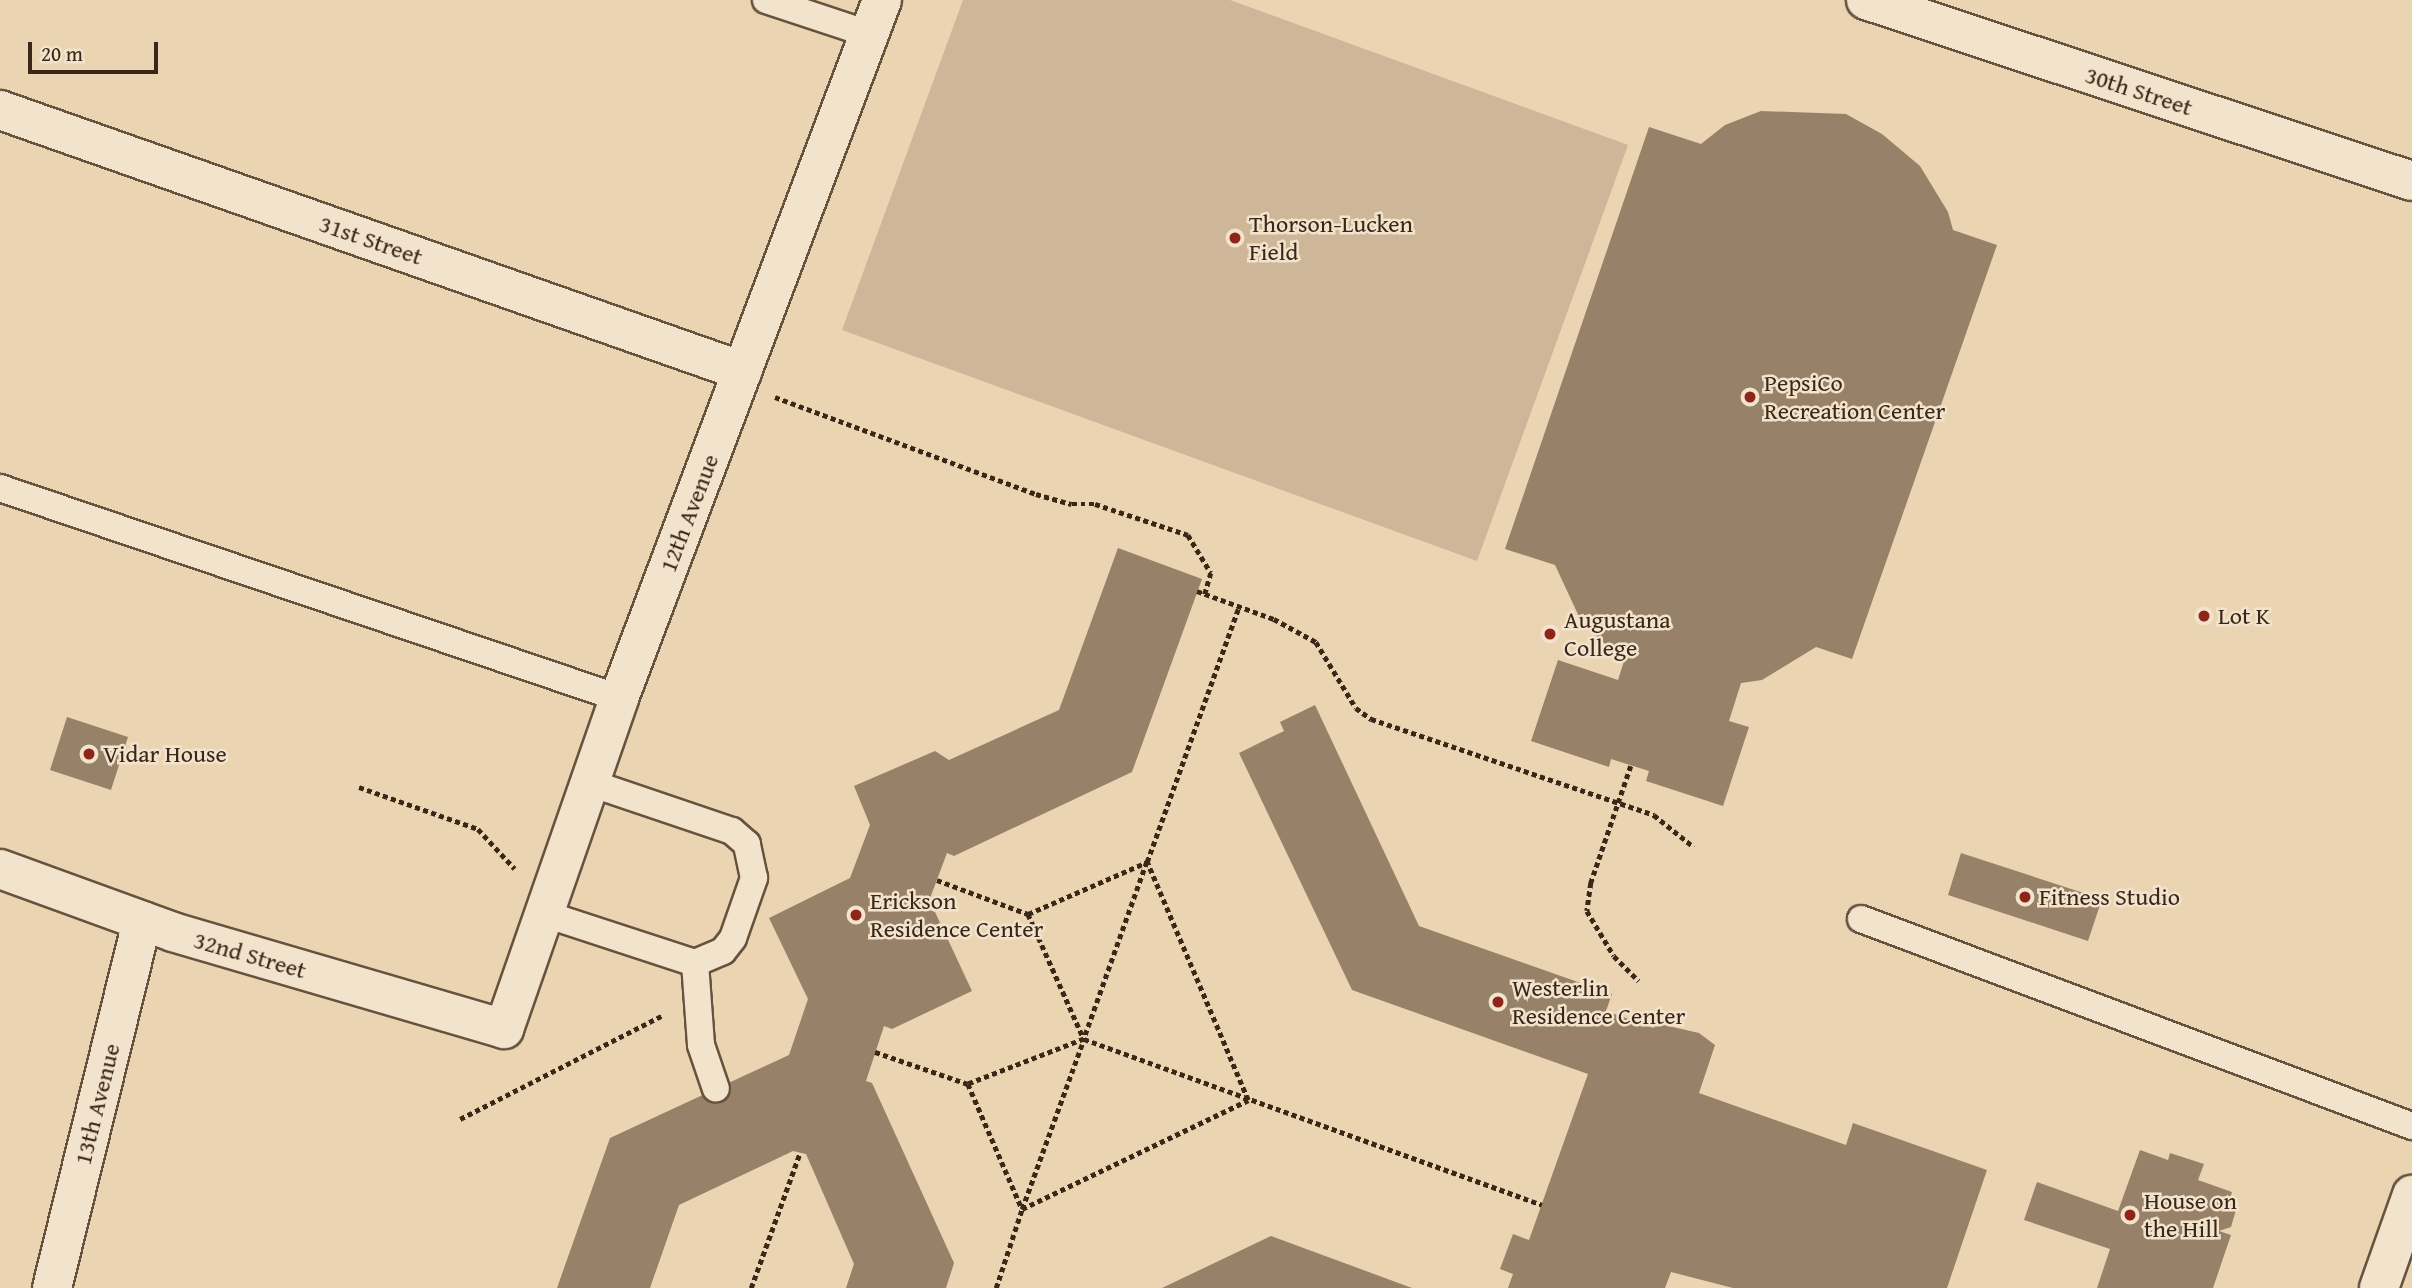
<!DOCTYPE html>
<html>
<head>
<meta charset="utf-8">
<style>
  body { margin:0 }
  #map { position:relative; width:2412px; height:1288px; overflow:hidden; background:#ebd4b2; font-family:"Gentium Book Plus",serif }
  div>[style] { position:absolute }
  .green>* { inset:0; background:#cdb798 }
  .building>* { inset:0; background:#978168 }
  .path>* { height:4.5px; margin-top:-2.25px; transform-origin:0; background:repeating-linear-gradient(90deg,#3b2718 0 5px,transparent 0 8.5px) }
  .roads { filter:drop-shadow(2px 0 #67523e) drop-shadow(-2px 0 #67523e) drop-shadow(0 2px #67523e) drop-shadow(0 -2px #67523e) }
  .lane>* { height:26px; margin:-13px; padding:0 13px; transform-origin:13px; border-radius:13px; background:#f2e3cd }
  .street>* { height:38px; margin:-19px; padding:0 19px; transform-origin:19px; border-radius:19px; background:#f2e3cd }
  .secondary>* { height:38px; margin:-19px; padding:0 19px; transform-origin:19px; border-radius:19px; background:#f2e3cd }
  .dots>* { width:19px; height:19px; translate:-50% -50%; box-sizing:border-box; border:4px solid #f2e3cd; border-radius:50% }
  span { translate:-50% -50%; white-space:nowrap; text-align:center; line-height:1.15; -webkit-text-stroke:5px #f2e3cd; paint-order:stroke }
  .street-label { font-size:24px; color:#3b2718 }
  .poi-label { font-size:24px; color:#3b2718 }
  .left { translate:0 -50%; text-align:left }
  .scale { position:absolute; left:28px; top:42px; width:130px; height:32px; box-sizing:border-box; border:4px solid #3b2718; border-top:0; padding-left:9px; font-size:21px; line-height:24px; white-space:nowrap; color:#3b2718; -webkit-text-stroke:5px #f2e3cd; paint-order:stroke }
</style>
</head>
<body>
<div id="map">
  <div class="green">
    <i style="clip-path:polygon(963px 0,1230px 0,1628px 145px,1477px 561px,842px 330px)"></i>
  </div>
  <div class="building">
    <i style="clip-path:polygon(1761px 111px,1846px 114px,1882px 134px,1920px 166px,1948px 212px,1953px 230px,1997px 245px,1852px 659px,1816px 647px,1762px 680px,1741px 683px,1729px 721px,1749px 727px,1723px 806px,1646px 781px,1649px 771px,1611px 759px,1609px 767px,1531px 741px,1558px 660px,1618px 680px,1624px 661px,1582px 623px,1555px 565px,1505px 549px,1649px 127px,1701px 144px,1725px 125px)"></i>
    <i style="clip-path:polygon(1118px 548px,1202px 579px,1132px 772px,954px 856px,947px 853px,926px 909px,935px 912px,972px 991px,892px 1029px,884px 1026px,866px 1081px,872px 1083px,954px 1263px,946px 1288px,846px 1288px,854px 1264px,806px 1154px,793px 1151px,679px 1205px,650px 1288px,557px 1288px,610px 1138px,789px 1055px,808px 999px,769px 918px,850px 878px,870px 825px,854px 786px,935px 751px,949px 760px,1059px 710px)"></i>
    <i style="clip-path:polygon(1315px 705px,1419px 926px,1612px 994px,1606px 1011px,1654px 1028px,1655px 1023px,1699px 1033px,1715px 1045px,1699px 1093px,1846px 1145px,1853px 1123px,1987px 1170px,1947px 1288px,1733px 1288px,1671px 1272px,1665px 1288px,1508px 1288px,1513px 1274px,1500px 1269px,1513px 1234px,1529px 1240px,1588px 1074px,1352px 990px,1239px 753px,1284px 731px,1280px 722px)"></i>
    <i style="clip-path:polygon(67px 717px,128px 737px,111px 790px,50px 770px)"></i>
    <i style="clip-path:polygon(1961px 853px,2102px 899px,2088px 941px,1948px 895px)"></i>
    <i style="clip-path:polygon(2140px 1150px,2168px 1160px,2170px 1153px,2204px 1164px,2198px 1180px,2232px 1192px,2230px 1199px,2236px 1210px,2231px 1227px,2219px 1231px,2231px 1235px,2213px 1288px,2097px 1288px,2110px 1249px,2024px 1220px,2037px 1182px,2118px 1211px)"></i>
    <i style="clip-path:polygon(1271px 1236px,1412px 1288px,1162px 1288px)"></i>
  </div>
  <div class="path">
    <i style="left:775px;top:397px;width:278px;rotate:20.4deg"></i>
    <i style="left:1036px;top:494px;width:37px;rotate:16deg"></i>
    <i style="left:1072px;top:504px;width:23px"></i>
    <i style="left:1095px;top:504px;width:98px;rotate:18.4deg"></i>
    <i style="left:1188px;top:535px;width:44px;rotate:58.8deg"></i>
    <i style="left:1211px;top:573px;width:22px;rotate:106deg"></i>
    <i style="left:1197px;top:591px;width:82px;rotate:20deg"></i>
    <i style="left:1274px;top:619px;width:48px;rotate:28.7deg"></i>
    <i style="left:1316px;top:642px;width:77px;rotate:58.8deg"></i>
    <i style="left:1356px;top:708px;width:19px;rotate:36deg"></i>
    <i style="left:1371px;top:719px;width:299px;rotate:18.7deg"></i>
    <i style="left:1654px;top:815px;width:51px;rotate:38.7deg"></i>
    <i style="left:1631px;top:766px;width:124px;rotate:108.9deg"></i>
    <i style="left:1591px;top:883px;width:28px;rotate:98deg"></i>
    <i style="left:1587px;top:911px;width:52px;rotate:59deg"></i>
    <i style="left:1614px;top:956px;width:35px;rotate:45deg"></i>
    <i style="left:359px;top:787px;width:126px;rotate:19.4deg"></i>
    <i style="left:478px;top:829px;width:54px;rotate:47.2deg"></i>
    <i style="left:937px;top:880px;width:97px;rotate:20.5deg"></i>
    <i style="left:1028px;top:914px;width:130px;rotate:-23.6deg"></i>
    <i style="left:1147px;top:862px;width:272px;rotate:-70.2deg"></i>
    <i style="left:1028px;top:914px;width:137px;rotate:65.9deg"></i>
    <i style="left:1084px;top:1039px;width:124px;rotate:158.8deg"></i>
    <i style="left:968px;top:1084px;width:136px;rotate:66.6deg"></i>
    <i style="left:1022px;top:1209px;width:181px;rotate:-70deg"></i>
    <i style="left:1084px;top:1039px;width:487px;rotate:19.9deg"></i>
    <i style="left:875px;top:1052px;width:98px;rotate:19deg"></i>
    <i style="left:460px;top:1119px;width:228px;rotate:-27.1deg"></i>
    <i style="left:751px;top:1288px;width:144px;rotate:-70.1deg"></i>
    <i style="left:996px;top:1288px;width:83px;rotate:-71.8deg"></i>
    <i style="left:1022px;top:1209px;width:251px;rotate:-25.7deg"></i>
    <i style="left:1248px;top:1100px;width:259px;rotate:-113deg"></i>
    <i style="left:1147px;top:862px;width:188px;rotate:109.6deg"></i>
  </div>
  <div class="roads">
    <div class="lane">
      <i style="left:766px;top:0;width:108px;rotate:18.3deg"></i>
      <i style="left:0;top:488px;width:654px;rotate:18.74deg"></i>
      <i style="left:545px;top:914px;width:158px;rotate:18.1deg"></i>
      <i style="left:695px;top:963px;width:30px;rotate:-23deg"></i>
      <i style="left:723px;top:951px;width:16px;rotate:-52deg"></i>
      <i style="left:733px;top:938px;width:64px;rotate:-70.7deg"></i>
      <i style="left:754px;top:878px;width:35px;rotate:-102deg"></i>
      <i style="left:747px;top:844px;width:20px;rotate:-139deg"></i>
      <i style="left:732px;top:831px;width:150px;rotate:-161.3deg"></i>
      <i style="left:1861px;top:919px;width:589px;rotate:20.59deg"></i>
      <i style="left:695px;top:963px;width:82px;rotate:85.8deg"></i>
      <i style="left:701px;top:1045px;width:46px;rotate:71.2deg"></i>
    </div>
    <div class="street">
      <i style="left:0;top:110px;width:787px;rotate:19.38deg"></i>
      <i style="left:0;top:869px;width:184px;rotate:20deg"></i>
      <i style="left:173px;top:932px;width:345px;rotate:16.3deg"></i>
      <i style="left:504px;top:1029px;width:350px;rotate:-70.8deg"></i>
      <i style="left:619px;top:698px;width:746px;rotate:-69.35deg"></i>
      <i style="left:52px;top:1288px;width:378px;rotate:-76.2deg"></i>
      <i style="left:2379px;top:1288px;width:99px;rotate:-70.5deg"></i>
    </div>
    <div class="secondary">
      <i style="left:1866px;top:0;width:575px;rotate:18.34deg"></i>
    </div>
  </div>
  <div class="dots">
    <i style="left:1235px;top:238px;background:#8f2418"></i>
    <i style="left:1750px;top:397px;background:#8f2418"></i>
    <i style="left:2204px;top:616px;background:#8f2418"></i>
    <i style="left:1550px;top:634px;background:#8f2418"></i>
    <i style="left:89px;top:754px;background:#8f2418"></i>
    <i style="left:2025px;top:897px;background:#8f2418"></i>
    <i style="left:856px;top:915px;background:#8f2418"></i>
    <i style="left:1498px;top:1002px;background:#8f2418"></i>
    <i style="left:2130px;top:1215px;background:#8f2418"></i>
  </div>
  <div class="street-label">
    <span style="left:2139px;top:91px;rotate:18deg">30th Street</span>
    <span style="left:371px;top:240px;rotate:19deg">31st Street</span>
    <span style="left:689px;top:513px;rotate:-69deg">12th Avenue</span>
    <span style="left:250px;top:955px;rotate:16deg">32nd Street</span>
    <span style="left:97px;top:1104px;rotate:-76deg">13th Avenue</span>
  </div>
  <div class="poi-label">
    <span class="left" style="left:1249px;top:238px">Thorson-Lucken<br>Field</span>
    <span class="left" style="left:1764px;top:397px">PepsiCo<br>Recreation Center</span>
    <span class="left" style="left:2218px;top:616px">Lot K</span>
    <span class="left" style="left:1564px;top:634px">Augustana<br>College</span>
    <span class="left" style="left:103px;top:754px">Vidar House</span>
    <span class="left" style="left:2039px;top:897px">Fitness Studio</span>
    <span class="left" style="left:870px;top:915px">Erickson<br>Residence Center</span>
    <span class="left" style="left:1512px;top:1002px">Westerlin<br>Residence Center</span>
    <span class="left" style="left:2144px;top:1215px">House on<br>the Hill</span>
  </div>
  <div class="scale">20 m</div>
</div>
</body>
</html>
